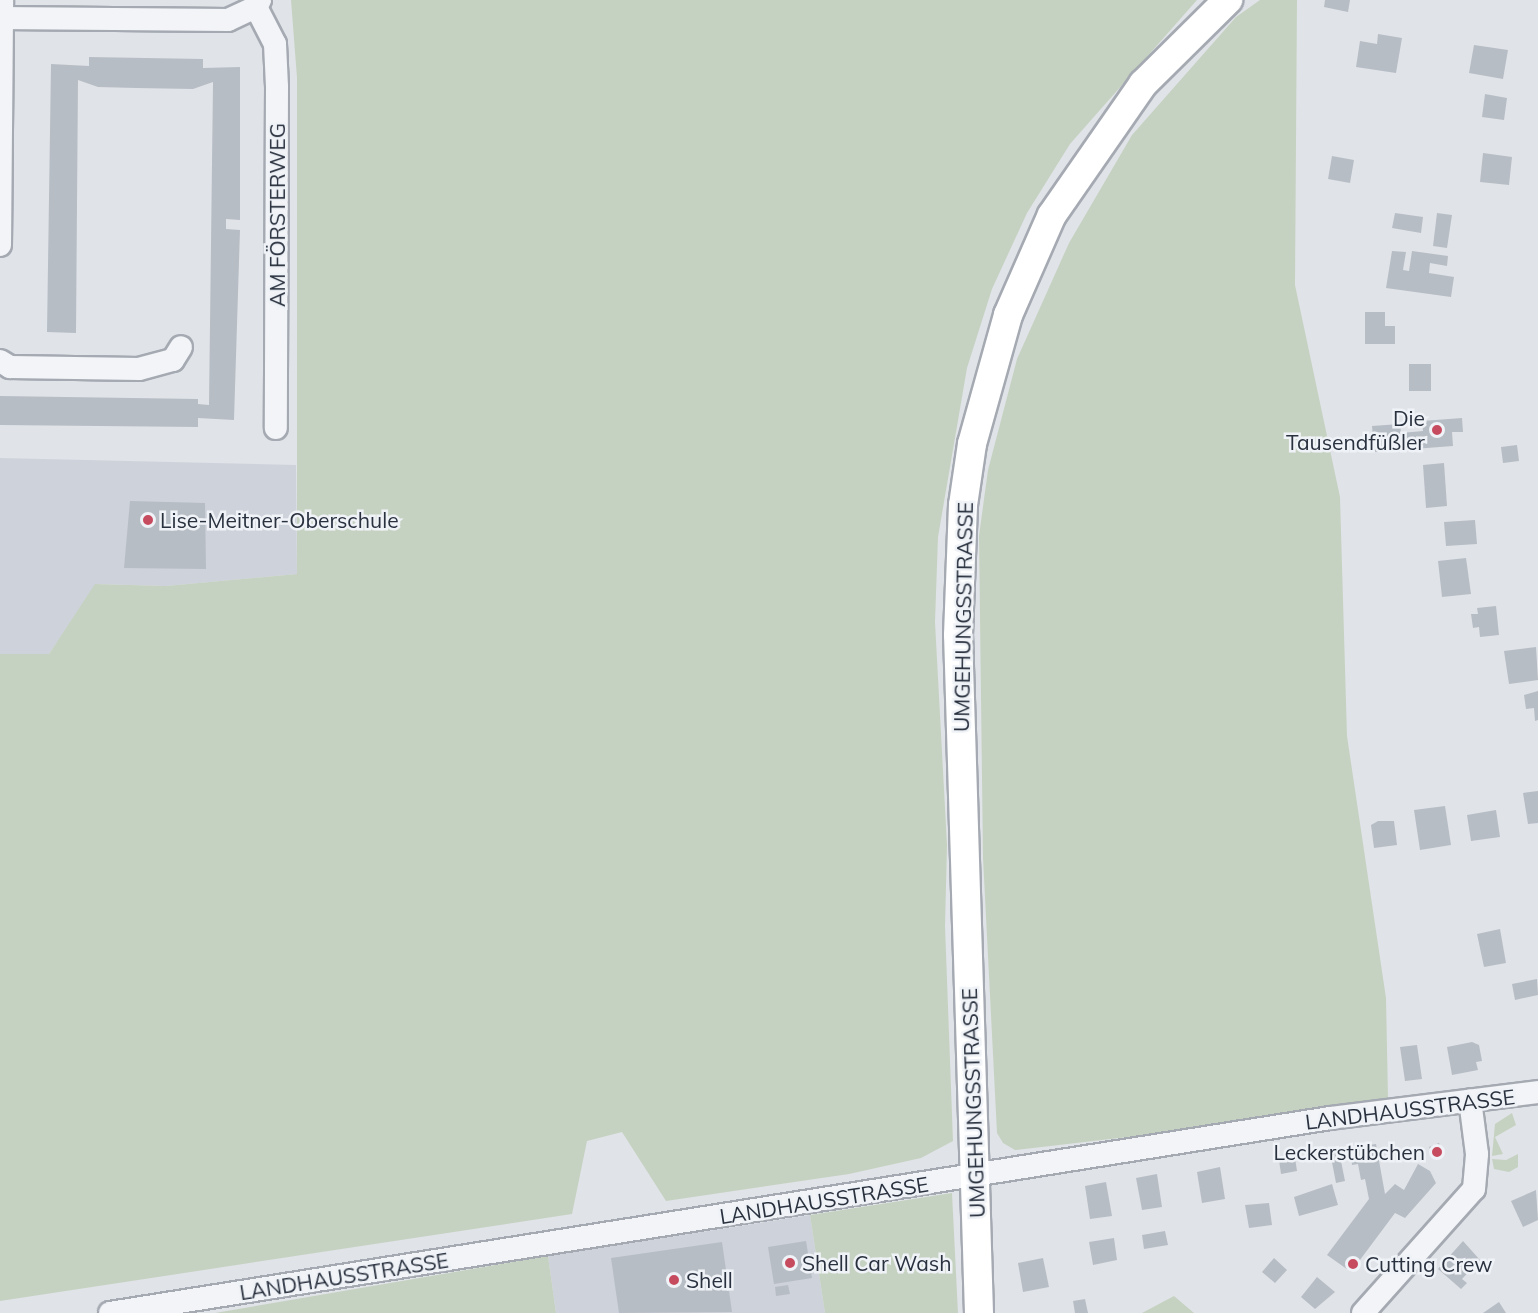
<!DOCTYPE html>
<html>
<head>
<meta charset="utf-8">
<style>
  body { margin:0 }
  #map { position:relative; width:1538px; height:1313px; overflow:hidden; background:#e0e3e8; font-family:Mulish,sans-serif }
  div>[style] { position:absolute }
  .built>* { inset:0; background:#ced2da }
  .green>* { inset:0; background:#c6d2c1 }
  .building>* { inset:0; background:#b7bdc5 }
  .roads { filter:drop-shadow(2px 0 #a5aab2) drop-shadow(-2px 0 #a5aab2) drop-shadow(0 2px #a5aab2) drop-shadow(0 -2px #a5aab2) }
  .minor>* { height:22px; margin:-11px; padding:0 11px; transform-origin:11px; border-radius:11px; background:#f2f4f7 }
  .major>* { height:28px; margin:-14px; padding:0 14px; transform-origin:14px; border-radius:14px; background:#fff }
  .dots>* { width:16px; height:16px; translate:-50% -50%; box-sizing:border-box; border:3px solid #eff2f6; border-radius:50% }
  span { translate:-50% -50%; white-space:nowrap; text-align:center; line-height:1.15; -webkit-text-stroke:5px #eff2f6; paint-order:stroke }
  .street-label { font-size:21px; color:#29313f }
  .poi-label { font-size:21px; color:#29313f }
  .right { translate:-100% -50%; text-align:right }
  .left { translate:0 -50%; text-align:left }
</style>
</head>
<body>
<div id="map">
  <div class="built">
    <i style="clip-path:polygon(0 458px,296px 465px,297px 574px,166px 586px,96px 584px,49px 654px,0 654px)"></i>
    <i style="clip-path:polygon(810px 1215px,825px 1313px,556px 1313px,548px 1256px)"></i>
  </div>
  <div class="green">
    <i style="clip-path:polygon(291px 0,1197px 0,1070px 144px,1027px 213px,992px 289px,967px 368px,938px 537px,935px 622px,947px 845px,945px 926px,953px 1141px,921px 1158px,849px 1174px,666px 1201px,622px 1132px,587px 1141px,572px 1214px,0 1301px,0 654px,49px 654px,95px 584px,166px 586px,297px 574px,297px 78px)"></i>
    <i style="clip-path:polygon(1260px 0,1297px 0,1295px 285px,1340px 497px,1347px 736px,1386px 998px,1388px 1098px,1179px 1131px,1015px 1150px,1003px 1143px,997px 1133px,983px 858px,979px 536px,988px 470px,1017px 359px,1069px 243px,1132px 135px,1236px 17px)"></i>
    <i style="clip-path:polygon(1512px 1113px,1516px 1125px,1495px 1137px,1503px 1154px,1492px 1156px,1495px 1124px)"></i>
    <i style="clip-path:polygon(1518px 1154px,1518px 1167px,1509px 1172px,1494px 1169px,1492px 1159px,1506px 1160px)"></i>
    <i style="clip-path:polygon(952px 1193px,958px 1313px,825px 1313px,810px 1215px)"></i>
    <i style="clip-path:polygon(548px 1256px,556px 1313px,215px 1313px)"></i>
    <i style="clip-path:polygon(1174px 1296px,1194px 1313px,1142px 1313px)"></i>
  </div>
  <div class="building">
    <i style="clip-path:polygon(1325px 0,1350px 0,1348px 12px,1324px 7px)"></i>
    <i style="clip-path:polygon(1378px 34px,1402px 38px,1396px 73px,1356px 67px,1360px 41px,1377px 44px)"></i>
    <i style="clip-path:polygon(1474px 45px,1508px 50px,1503px 79px,1469px 73px)"></i>
    <i style="clip-path:polygon(89px 57px,203px 59px,203px 68px,240px 67px,240px 220px,226px 219px,226px 229px,240px 230px,234px 420px,198px 418px,198px 427px,0 425px,0 396px,198px 399px,198px 404px,209px 405px,213px 82px,193px 89px,136px 88px,98px 87px,78px 80px,76px 333px,47px 332px,51px 64px,89px 66px)"></i>
    <i style="clip-path:polygon(1485px 94px,1507px 98px,1504px 120px,1482px 117px)"></i>
    <i style="clip-path:polygon(1483px 153px,1512px 157px,1509px 185px,1480px 182px)"></i>
    <i style="clip-path:polygon(1332px 156px,1354px 160px,1350px 183px,1328px 179px)"></i>
    <i style="clip-path:polygon(1395px 213px,1423px 217px,1421px 233px,1392px 228px)"></i>
    <i style="clip-path:polygon(1437px 213px,1452px 215px,1447px 248px,1433px 246px)"></i>
    <i style="clip-path:polygon(1392px 251px,1406px 252px,1403px 270px,1409px 271px,1412px 251px,1448px 256px,1447px 266px,1430px 263px,1429px 273px,1454px 277px,1451px 297px,1386px 288px)"></i>
    <i style="clip-path:polygon(1365px 312px,1385px 312px,1385px 326px,1395px 326px,1395px 344px,1365px 344px)"></i>
    <i style="clip-path:polygon(1409px 364px,1431px 364px,1431px 391px,1409px 391px)"></i>
    <i style="clip-path:polygon(1462px 418px,1463px 432px,1452px 432px,1453px 446px,1374px 452px,1372px 426px,1400px 424px,1401px 433px,1423px 431px,1422px 421px)"></i>
    <i style="clip-path:polygon(1517px 445px,1519px 461px,1503px 463px,1501px 447px)"></i>
    <i style="clip-path:polygon(1444px 463px,1447px 506px,1426px 508px,1423px 465px)"></i>
    <i style="clip-path:polygon(130px 501px,205px 503px,206px 569px,124px 568px)"></i>
    <i style="clip-path:polygon(1475px 520px,1477px 544px,1446px 546px,1444px 522px)"></i>
    <i style="clip-path:polygon(1466px 558px,1471px 594px,1442px 597px,1438px 561px)"></i>
    <i style="clip-path:polygon(1496px 606px,1499px 635px,1480px 637px,1479px 627px,1473px 628px,1471px 614px,1478px 614px,1477px 608px)"></i>
    <i style="clip-path:polygon(1536px 647px,1538px 680px,1509px 684px,1504px 651px)"></i>
    <i style="clip-path:polygon(1538px 691px,1538px 720px,1535px 721px,1534px 708px,1526px 709px,1524px 695px)"></i>
    <i style="clip-path:polygon(1538px 791px,1538px 823px,1528px 824px,1523px 793px)"></i>
    <i style="clip-path:polygon(1445px 806px,1451px 845px,1420px 850px,1414px 810px)"></i>
    <i style="clip-path:polygon(1496px 810px,1500px 837px,1471px 841px,1467px 815px)"></i>
    <i style="clip-path:polygon(1378px 821px,1394px 821px,1397px 845px,1374px 848px,1371px 825px)"></i>
    <i style="clip-path:polygon(1500px 929px,1506px 963px,1484px 967px,1477px 934px)"></i>
    <i style="clip-path:polygon(1537px 979px,1538px 995px,1515px 1000px,1512px 984px)"></i>
    <i style="clip-path:polygon(1472px 1042px,1479px 1045px,1482px 1061px,1476px 1062px,1478px 1070px,1452px 1075px,1447px 1047px)"></i>
    <i style="clip-path:polygon(1417px 1045px,1422px 1079px,1405px 1081px,1400px 1047px)"></i>
    <i style="clip-path:polygon(1439px 1143px,1444px 1155px,1434px 1159px,1429px 1147px)"></i>
    <i style="clip-path:polygon(1376px 1144px,1385px 1194px,1395px 1184px,1404px 1190px,1418px 1164px,1430px 1171px,1436px 1183px,1405px 1218px,1395px 1213px,1351px 1272px,1327px 1255px,1369px 1199px,1365px 1179px,1361px 1180px,1358px 1164px,1352px 1165px,1351px 1155px,1357px 1154px,1356px 1147px)"></i>
    <i style="clip-path:polygon(1339px 1151px,1345px 1181px,1336px 1183px,1330px 1152px)"></i>
    <i style="clip-path:polygon(1295px 1158px,1297px 1171px,1281px 1174px,1279px 1160px)"></i>
    <i style="clip-path:polygon(1220px 1167px,1225px 1199px,1202px 1203px,1197px 1172px)"></i>
    <i style="clip-path:polygon(1157px 1174px,1162px 1207px,1142px 1210px,1136px 1178px)"></i>
    <i style="clip-path:polygon(1106px 1182px,1112px 1216px,1090px 1219px,1085px 1186px)"></i>
    <i style="clip-path:polygon(1332px 1184px,1338px 1205px,1299px 1216px,1294px 1197px)"></i>
    <i style="clip-path:polygon(1536px 1190px,1538px 1220px,1523px 1227px,1511px 1201px)"></i>
    <i style="clip-path:polygon(1269px 1203px,1272px 1225px,1249px 1228px,1245px 1205px)"></i>
    <i style="clip-path:polygon(1165px 1231px,1168px 1245px,1144px 1249px,1142px 1235px)"></i>
    <i style="clip-path:polygon(1114px 1238px,1117px 1260px,1093px 1265px,1089px 1242px)"></i>
    <i style="clip-path:polygon(806px 1241px,812px 1278px,774px 1284px,768px 1247px)"></i>
    <i style="clip-path:polygon(1463px 1241px,1480px 1260px,1462px 1279px,1467px 1283px,1461px 1289px,1438px 1269px)"></i>
    <i style="clip-path:polygon(722px 1242px,732px 1312px,619px 1313px,611px 1258px)"></i>
    <i style="clip-path:polygon(1043px 1258px,1049px 1287px,1023px 1292px,1018px 1263px)"></i>
    <i style="clip-path:polygon(1274px 1258px,1287px 1270px,1275px 1283px,1262px 1272px)"></i>
    <i style="clip-path:polygon(1317px 1277px,1335px 1292px,1315px 1309px,1301px 1297px)"></i>
    <i style="clip-path:polygon(788px 1285px,790px 1294px,776px 1296px,775px 1287px)"></i>
    <i style="clip-path:polygon(1085px 1299px,1088px 1313px,1075px 1313px,1073px 1301px)"></i>
    <i style="clip-path:polygon(1499px 1302px,1506px 1313px,1483px 1313px)"></i>
  </div>
  <div class="roads">
    <div class="minor">
      <i style="left:260px;top:0;width:8px;rotate:120deg"></i>
      <i style="left:256px;top:7px;width:42px;rotate:62.8deg"></i>
      <i style="left:275px;top:44px;width:43px;rotate:87.3deg"></i>
      <i style="left:277px;top:87px;width:341px;rotate:90.2deg"></i>
      <i style="left:0;top:18px;width:228px;rotate:0.5deg"></i>
      <i style="left:228px;top:20px;width:31px;rotate:-25deg"></i>
      <i style="left:0;top:245px;width:245px;rotate:-89.5deg"></i>
      <i style="left:0;top:361px;width:12px;rotate:31deg"></i>
      <i style="left:10px;top:367px;width:129px;rotate:0.9deg"></i>
      <i style="left:139px;top:369px;width:35px;rotate:-15deg"></i>
      <i style="left:173px;top:360px;width:15px;rotate:-58deg"></i>
      <i style="left:110px;top:1313px;width:1235px;rotate:-9.08deg"></i>
      <i style="left:1330px;top:1118px;width:210px;rotate:-7.1deg"></i>
      <i style="left:1363px;top:1313px;width:166px;rotate:-48.2deg"></i>
      <i style="left:1474px;top:1189px;width:35px;rotate:-85deg"></i>
      <i style="left:1477px;top:1154px;width:54px;rotate:-97.4deg"></i>
    </div>
    <div class="major">
      <i style="left:979px;top:1313px;width:678px;rotate:-91.77deg"></i>
      <i style="left:958px;top:635px;width:130px;rotate:-87.8deg"></i>
      <i style="left:963px;top:505px;width:62px;rotate:-81.6deg"></i>
      <i style="left:972px;top:444px;width:134px;rotate:-74.4deg"></i>
      <i style="left:1008px;top:315px;width:109px;rotate:-66.3deg"></i>
      <i style="left:1052px;top:215px;width:160px;rotate:-55.2deg"></i>
      <i style="left:1143px;top:84px;width:120px;rotate:-44.7deg"></i>
    </div>
  </div>
  <div class="dots">
    <i style="left:1437px;top:430px;background:#c74b5f"></i>
    <i style="left:148px;top:520px;background:#c74b5f"></i>
    <i style="left:1437px;top:1152px;background:#c74b5f"></i>
    <i style="left:790px;top:1263px;background:#c74b5f"></i>
    <i style="left:1353px;top:1264px;background:#c74b5f"></i>
    <i style="left:674px;top:1280px;background:#c74b5f"></i>
  </div>
  <div class="street-label">
    <span style="left:277px;top:215px;rotate:-90deg">AM FÖRSTERWEG</span>
    <span style="left:963px;top:617px;rotate:-89deg">UMGEHUNGSSTRASSE</span>
    <span style="left:973px;top:1103px;rotate:-92deg">UMGEHUNGSSTRASSE</span>
    <span style="left:1410px;top:1109px;rotate:-7deg">LANDHAUSSTRASSE</span>
    <span style="left:824px;top:1200px;rotate:-9deg">LANDHAUSSTRASSE</span>
    <span style="left:344px;top:1276px;rotate:-9deg">LANDHAUSSTRASSE</span>
  </div>
  <div class="poi-label">
    <span class="right" style="left:1425px;top:430px">Die<br>Tausendfüßler</span>
    <span class="left" style="left:160px;top:520px">Lise-Meitner-Oberschule</span>
    <span class="right" style="left:1425px;top:1152px">Leckerstübchen</span>
    <span class="left" style="left:802px;top:1263px">Shell Car Wash</span>
    <span class="left" style="left:1365px;top:1264px">Cutting Crew</span>
    <span class="left" style="left:686px;top:1280px">Shell</span>
  </div>
</div>
</body>
</html>
